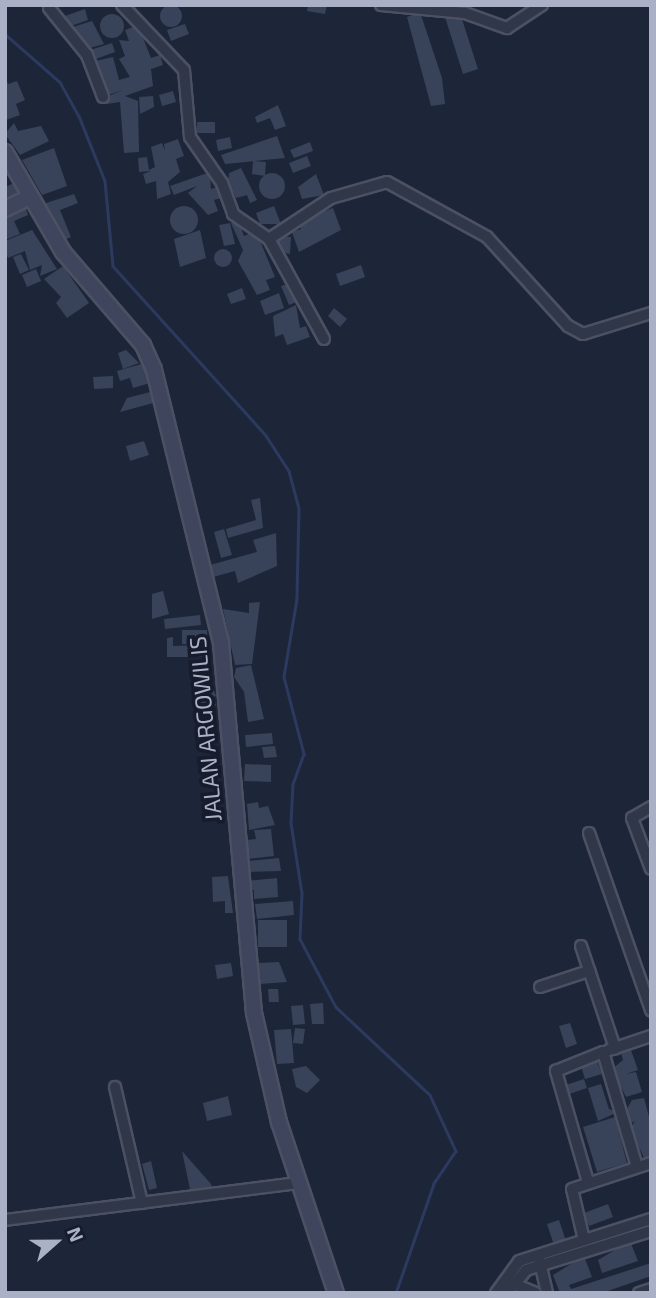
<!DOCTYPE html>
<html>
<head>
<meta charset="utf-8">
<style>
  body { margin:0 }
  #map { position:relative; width:656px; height:1298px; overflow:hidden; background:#1d2538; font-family:"Exo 2",sans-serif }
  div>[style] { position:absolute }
  .stream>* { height:2.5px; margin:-1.25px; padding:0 1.25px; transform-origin:1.25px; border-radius:1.25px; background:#2c3a5f }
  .building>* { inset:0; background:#384259 }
  .round { border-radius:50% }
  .roads { filter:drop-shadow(2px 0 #4b5163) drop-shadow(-2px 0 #4b5163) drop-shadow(0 2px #4b5163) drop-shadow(0 -2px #4b5163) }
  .street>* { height:10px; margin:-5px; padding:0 5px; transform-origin:5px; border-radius:5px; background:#303748 }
  .secondary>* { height:14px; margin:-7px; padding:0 7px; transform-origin:7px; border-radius:7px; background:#3e455c }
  span { translate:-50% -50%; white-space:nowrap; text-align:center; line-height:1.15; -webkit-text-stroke:7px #161c2c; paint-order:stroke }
  .street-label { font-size:23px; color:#aab1c6 }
  .frame { position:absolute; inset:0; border:7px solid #aab1c6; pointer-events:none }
  .north { position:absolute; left:21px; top:1207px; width:70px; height:70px; -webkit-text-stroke:5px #161c2c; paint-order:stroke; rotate:69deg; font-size:19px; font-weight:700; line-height:28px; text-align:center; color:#aab1c6 }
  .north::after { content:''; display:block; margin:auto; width:24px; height:32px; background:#aab1c6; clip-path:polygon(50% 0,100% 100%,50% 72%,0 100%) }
</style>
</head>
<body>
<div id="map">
  <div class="stream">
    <i style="left:5px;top:34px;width:73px;rotate:41.1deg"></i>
    <i style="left:60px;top:82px;width:39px;rotate:61deg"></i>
    <i style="left:79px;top:116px;width:70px;rotate:68.2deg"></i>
    <i style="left:105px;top:181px;width:85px;rotate:84.6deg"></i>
    <i style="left:113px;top:266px;width:227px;rotate:47.9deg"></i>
    <i style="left:265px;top:434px;width:44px;rotate:57deg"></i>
    <i style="left:289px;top:471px;width:38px;rotate:75deg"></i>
    <i style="left:299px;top:508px;width:91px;rotate:91.3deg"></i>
    <i style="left:297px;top:599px;width:79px;rotate:99.5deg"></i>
    <i style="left:284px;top:677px;width:80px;rotate:75.4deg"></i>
    <i style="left:304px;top:754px;width:33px;rotate:110deg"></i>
    <i style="left:293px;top:785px;width:38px;rotate:93deg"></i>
    <i style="left:291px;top:823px;width:71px;rotate:81.1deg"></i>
    <i style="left:302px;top:893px;width:46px;rotate:92.5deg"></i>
    <i style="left:300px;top:939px;width:77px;rotate:62.1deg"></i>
    <i style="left:336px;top:1007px;width:129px;rotate:43.1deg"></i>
    <i style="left:430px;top:1095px;width:62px;rotate:65.1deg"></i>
    <i style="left:456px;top:1151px;width:40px;rotate:124deg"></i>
    <i style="left:434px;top:1184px;width:115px;rotate:109.2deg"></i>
  </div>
  <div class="building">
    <i class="round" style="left:160px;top:5px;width:22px;height:22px"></i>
    <i style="clip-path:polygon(308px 5px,327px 5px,325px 14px,307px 11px)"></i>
    <i style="clip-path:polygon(85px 9px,88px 20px,68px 27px,65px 16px)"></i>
    <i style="clip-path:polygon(420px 12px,442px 78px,445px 104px,431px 106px,407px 17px)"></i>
    <i style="clip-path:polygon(460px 13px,478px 69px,463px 74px,445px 17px)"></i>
    <i class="round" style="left:100px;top:14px;width:24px;height:24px"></i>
    <i style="clip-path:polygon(92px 21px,104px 44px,90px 48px,73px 27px)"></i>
    <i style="clip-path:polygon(185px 24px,189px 34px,171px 41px,167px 30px)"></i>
    <i style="clip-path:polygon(138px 25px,151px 58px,160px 55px,163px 65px,151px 69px,153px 86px,125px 96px,138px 101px,139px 152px,124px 153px,120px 102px,107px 104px,106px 97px,123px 90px,105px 96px,99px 66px,91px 62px,113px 57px,119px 80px,130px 77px,119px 59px,125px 56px,119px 40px,129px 41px,125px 30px)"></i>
    <i style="clip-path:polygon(112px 43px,115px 52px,93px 60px,90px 50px)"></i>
    <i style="clip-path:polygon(5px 76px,8px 84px,17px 81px,25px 100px,16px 104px,20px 115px,6px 120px)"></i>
    <i style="clip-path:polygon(173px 91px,176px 102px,162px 106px,159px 95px)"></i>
    <i style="clip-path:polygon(153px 96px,154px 107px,140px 114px,139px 97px)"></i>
    <i style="clip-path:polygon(278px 105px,286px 126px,275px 130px,270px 118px,257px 123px,255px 117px)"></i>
    <i style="clip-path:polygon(197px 122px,215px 122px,215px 133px,197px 133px)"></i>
    <i style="clip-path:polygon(14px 123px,18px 131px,41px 126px,49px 141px,20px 155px,5px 134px)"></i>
    <i style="clip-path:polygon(277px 136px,285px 158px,225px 164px,221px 155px)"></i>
    <i style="clip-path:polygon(230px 137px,232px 148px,218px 151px,216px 140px)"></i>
    <i style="clip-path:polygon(178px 139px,184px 156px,176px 159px,180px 172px,168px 182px,171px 194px,157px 199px,156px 181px,146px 184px,143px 174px,151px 171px,139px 172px,138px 158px,147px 157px,149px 170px,155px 167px,151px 147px,162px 143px,165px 151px,164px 144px)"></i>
    <i style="clip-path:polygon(310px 142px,313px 151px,294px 158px,290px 150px)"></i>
    <i style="clip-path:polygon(54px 148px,67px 186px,42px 195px,22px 160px)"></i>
    <i style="clip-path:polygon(307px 156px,311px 166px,293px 173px,289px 163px)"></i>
    <i style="clip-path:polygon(253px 161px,266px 162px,265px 176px,252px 174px)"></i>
    <i style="clip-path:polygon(241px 168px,257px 200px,250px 203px,247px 195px,236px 198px,228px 181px,229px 173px)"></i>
    <i style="clip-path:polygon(210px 172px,211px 189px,220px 186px,222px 198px,214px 200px,218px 211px,208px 215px,188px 193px,197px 186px,174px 195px,170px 186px)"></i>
    <i class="round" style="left:259px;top:173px;width:26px;height:26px"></i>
    <i style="clip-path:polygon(316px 174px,324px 195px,302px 199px,298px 187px)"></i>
    <i style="clip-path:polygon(17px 182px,21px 194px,5px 201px,5px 187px)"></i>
    <i style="clip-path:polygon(74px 194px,78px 203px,60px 210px,71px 237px,62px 241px,43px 204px)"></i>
    <i style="clip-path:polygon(25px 206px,28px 215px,14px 221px,20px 234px,5px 240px,5px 215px)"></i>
    <i style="clip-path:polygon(274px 206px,281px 224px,260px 224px,256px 213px)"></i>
    <i class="round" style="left:170px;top:206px;width:28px;height:28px"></i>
    <i style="clip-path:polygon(333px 208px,341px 230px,299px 252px,292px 232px,301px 229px,298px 221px)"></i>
    <i style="clip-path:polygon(238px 220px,244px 236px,256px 231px,275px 277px,266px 280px,270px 290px,257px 295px,238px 261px,243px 250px,231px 223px)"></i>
    <i style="clip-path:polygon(230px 223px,235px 244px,224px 246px,219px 225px)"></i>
    <i style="clip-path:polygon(32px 230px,57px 269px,40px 276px,42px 265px,30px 270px,25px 251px,8px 258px,5px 251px,5px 241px)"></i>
    <i style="clip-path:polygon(200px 230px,206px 258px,180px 267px,174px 239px)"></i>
    <i style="clip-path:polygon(278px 236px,291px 237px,290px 254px,277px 251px)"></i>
    <i class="round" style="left:214px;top:249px;width:18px;height:18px"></i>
    <i style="clip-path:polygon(21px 254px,29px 270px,20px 274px,13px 257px)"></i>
    <i style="clip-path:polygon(361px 265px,365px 277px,340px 286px,336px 274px)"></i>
    <i style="clip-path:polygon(63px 266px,89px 303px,67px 318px,56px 303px,61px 297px,44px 279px)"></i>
    <i style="clip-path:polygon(36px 269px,41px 281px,27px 287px,22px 275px)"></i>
    <i style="clip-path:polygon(291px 283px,304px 299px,289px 305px,281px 286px)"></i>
    <i style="clip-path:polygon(242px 288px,246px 299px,231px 304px,227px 294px)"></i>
    <i style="clip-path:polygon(279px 293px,284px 308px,265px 315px,260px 301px)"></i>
    <i style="clip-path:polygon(296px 305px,300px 328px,306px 326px,310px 337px,287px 345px,283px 334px,275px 337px,273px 316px)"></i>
    <i style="clip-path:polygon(334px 308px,347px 319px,340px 327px,328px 316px)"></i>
    <i style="clip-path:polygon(126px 350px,139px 363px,123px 369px,118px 353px)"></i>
    <i style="clip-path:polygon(145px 363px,150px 383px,133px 388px,130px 378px,120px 381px,117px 371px)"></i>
    <i style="clip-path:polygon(113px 376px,113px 388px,94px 389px,93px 377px)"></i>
    <i style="clip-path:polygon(154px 391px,157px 402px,120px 412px,127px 398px)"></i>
    <i style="clip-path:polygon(144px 441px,149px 455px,130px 461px,126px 446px)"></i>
    <i style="clip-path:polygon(260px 498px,263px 528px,228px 538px,226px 529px,256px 520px,251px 500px)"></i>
    <i style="clip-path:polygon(224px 529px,232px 555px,221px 558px,214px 532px)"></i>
    <i style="clip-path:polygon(276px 533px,277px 566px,238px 583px,235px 571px,213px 577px,210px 565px,257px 552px,253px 540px)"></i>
    <i style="clip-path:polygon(163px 591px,169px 614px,152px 619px,152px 594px)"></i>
    <i style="clip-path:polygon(260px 602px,252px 664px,235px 665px,223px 609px,249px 613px,249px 603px)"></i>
    <i style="clip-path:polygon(200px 615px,201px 625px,165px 629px,164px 619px)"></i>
    <i style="clip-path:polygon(182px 630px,207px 630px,208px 657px,167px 657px,167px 638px,173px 637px,173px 646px,201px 645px,182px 644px)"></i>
    <i style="clip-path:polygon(251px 665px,264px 719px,248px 722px,244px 692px,234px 677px,236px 668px)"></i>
    <i style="clip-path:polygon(211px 683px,216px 696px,198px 702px,194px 690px)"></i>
    <i style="clip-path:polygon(213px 698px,216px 705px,198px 719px,193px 705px)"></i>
    <i style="clip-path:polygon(272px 733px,273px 744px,246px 747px,245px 735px)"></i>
    <i style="clip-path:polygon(275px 746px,277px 757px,264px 758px,262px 747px)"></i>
    <i style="clip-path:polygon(245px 764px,271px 765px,271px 782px,244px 781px)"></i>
    <i style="clip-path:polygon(258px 802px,259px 808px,268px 806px,275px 825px,249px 830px,247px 804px)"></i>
    <i style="clip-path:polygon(271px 829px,274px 856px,248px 859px,246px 840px,256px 839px,254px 830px)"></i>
    <i style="clip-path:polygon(279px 858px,281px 871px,244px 872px,248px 861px)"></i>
    <i style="clip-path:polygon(228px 876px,233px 913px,225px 913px,225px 901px,213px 902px,212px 877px)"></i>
    <i style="clip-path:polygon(277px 878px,278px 897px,254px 899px,254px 890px,246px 890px,245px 881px)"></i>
    <i style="clip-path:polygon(293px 901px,294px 915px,257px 919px,255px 904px)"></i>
    <i style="clip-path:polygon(258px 920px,287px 920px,287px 947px,258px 947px)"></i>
    <i style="clip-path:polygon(279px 962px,287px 982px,260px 984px,258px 963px)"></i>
    <i style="clip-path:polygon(231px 963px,233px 976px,217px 979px,215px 965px)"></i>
    <i style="clip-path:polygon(268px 989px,278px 989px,279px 1002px,269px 1002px)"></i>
    <i style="clip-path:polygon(323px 1003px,324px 1024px,312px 1024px,310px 1004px)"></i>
    <i style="clip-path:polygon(303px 1005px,305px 1024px,293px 1025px,291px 1006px)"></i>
    <i style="clip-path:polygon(570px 1023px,577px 1044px,566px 1048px,559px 1026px)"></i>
    <i style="clip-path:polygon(295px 1028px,305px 1029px,303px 1044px,293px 1043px)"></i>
    <i style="clip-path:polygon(291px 1029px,294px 1063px,277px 1064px,274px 1030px)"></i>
    <i style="clip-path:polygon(631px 1050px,638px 1070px,626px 1074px,636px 1072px,642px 1092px,626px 1097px,612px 1069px,623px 1060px,621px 1053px)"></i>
    <i style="clip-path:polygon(597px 1061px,602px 1074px,585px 1079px,581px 1066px)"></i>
    <i style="clip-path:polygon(306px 1066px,320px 1080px,307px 1093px,296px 1087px,292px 1069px)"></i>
    <i style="clip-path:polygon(584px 1079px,587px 1088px,569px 1094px,566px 1085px)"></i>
    <i style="clip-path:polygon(601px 1084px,609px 1109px,618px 1112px,598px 1121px,588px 1088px)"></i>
    <i style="clip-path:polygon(228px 1096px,232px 1115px,207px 1121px,203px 1103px)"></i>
    <i style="clip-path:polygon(644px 1098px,651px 1124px,651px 1156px,644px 1158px,630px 1128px,635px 1121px,629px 1124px,625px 1112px,632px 1100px)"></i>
    <i style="clip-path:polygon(615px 1117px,627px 1163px,597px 1172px,583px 1127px)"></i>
    <i style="clip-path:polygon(182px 1151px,211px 1184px,213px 1192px,191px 1194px)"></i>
    <i style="clip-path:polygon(151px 1161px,157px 1188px,149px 1190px,142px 1164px)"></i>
    <i style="clip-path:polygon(608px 1204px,613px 1217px,589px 1226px,584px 1213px)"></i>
    <i style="clip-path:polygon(559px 1220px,566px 1241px,554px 1245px,547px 1224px)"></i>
    <i style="clip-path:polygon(630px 1241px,638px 1261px,602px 1273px,598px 1260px)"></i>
    <i style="clip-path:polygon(584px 1256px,592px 1277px,569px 1285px,571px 1289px,651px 1263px,651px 1276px,602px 1293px,560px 1293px,553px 1275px)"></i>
  </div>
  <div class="roads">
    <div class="street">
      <i style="left:122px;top:5px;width:90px;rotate:46.4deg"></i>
      <i style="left:184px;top:70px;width:67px;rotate:84.9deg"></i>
      <i style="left:190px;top:137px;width:56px;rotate:55.2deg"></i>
      <i style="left:222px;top:183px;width:33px;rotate:70deg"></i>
      <i style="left:233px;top:214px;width:44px;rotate:34.8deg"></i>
      <i style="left:269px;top:239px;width:114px;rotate:61.2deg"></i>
      <i style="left:381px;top:5px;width:84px;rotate:5.4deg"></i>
      <i style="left:465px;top:13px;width:45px;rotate:19.7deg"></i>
      <i style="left:507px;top:28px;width:42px;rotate:-33.3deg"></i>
      <i style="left:49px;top:8px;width:60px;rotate:51deg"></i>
      <i style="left:87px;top:55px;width:45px;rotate:69.1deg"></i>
      <i style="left:269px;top:239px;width:74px;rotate:-33.5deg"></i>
      <i style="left:331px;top:198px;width:58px;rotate:-15.9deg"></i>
      <i style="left:387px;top:182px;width:114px;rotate:28.8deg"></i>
      <i style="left:487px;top:237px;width:120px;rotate:47.7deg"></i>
      <i style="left:568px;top:326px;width:17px;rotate:28deg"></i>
      <i style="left:583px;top:334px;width:71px;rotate:-17.2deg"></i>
      <i style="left:651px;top:807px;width:22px;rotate:150deg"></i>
      <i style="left:632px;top:818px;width:54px;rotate:69.6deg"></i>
      <i style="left:589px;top:833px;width:188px;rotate:70.7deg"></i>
      <i style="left:581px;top:946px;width:108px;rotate:71.6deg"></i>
      <i style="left:540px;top:987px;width:52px;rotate:-18.1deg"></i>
      <i style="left:609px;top:1050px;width:44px;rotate:-18.4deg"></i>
      <i style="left:115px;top:1087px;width:119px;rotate:76.9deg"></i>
      <i style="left:588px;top:1182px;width:116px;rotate:-106.1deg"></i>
      <i style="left:556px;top:1071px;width:51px;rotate:-22deg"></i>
      <i style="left:603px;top:1052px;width:120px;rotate:73.5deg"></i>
      <i style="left:5px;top:1220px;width:296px;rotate:-7.2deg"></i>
      <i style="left:584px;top:1240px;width:52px;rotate:-103.2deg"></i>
      <i style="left:572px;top:1189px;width:83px;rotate:-18.2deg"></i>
      <i style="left:539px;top:1258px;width:36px;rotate:77deg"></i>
      <i style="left:512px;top:1283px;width:26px;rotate:23deg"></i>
      <i style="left:496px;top:1293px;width:39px;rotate:-54deg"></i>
      <i style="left:519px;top:1261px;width:139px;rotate:-17.7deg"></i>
      <i style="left:507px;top:1293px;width:30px;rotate:-50deg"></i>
      <i style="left:526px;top:1270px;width:131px;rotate:-17.3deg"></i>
      <i style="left:639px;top:1293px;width:13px;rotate:-18deg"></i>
    </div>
    <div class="secondary">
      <i style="left:5px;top:152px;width:116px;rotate:59.9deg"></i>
      <i style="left:63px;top:252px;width:123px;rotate:49.3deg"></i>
      <i style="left:143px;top:345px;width:27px;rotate:66deg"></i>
      <i style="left:154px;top:370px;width:281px;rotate:76.2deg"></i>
      <i style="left:221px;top:643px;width:371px;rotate:84.9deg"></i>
      <i style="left:254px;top:1013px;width:112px;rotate:77.1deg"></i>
      <i style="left:279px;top:1122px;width:180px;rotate:71.6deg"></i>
      <i style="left:5px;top:209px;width:28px;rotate:-26deg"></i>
    </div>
  </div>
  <div class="street-label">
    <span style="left:205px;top:729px;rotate:-95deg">JALAN ARGOWILIS</span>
  </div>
  <div class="frame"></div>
  <div class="north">N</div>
</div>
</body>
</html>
